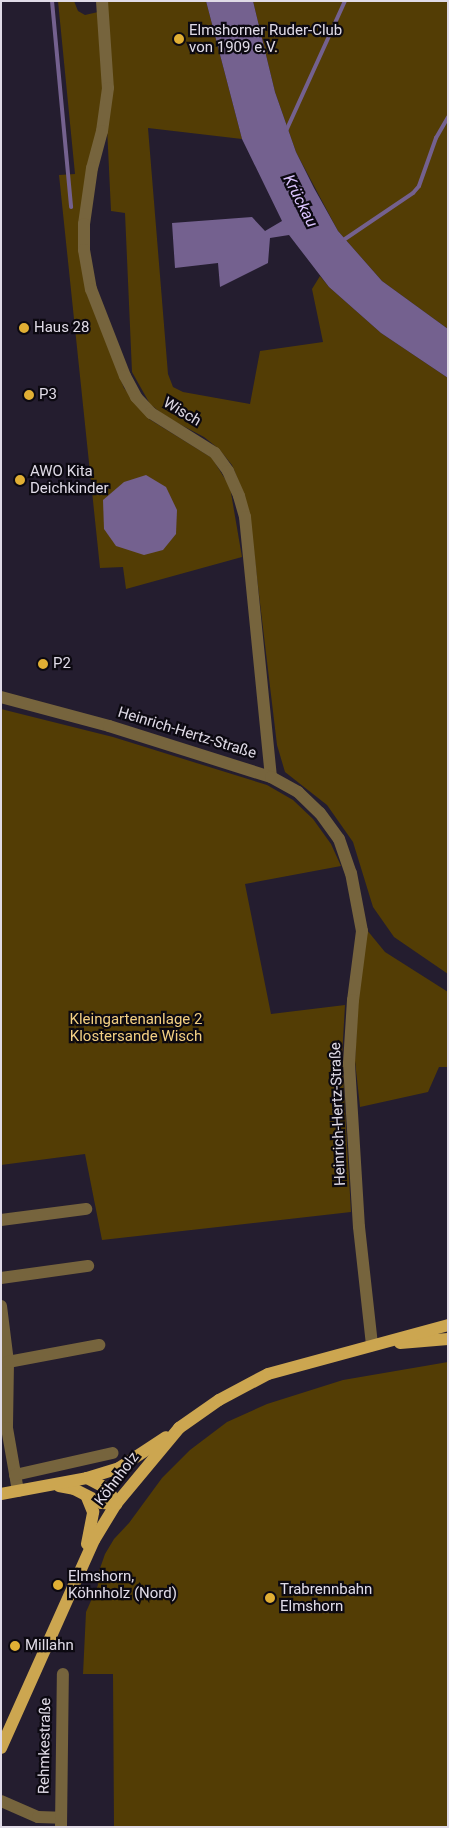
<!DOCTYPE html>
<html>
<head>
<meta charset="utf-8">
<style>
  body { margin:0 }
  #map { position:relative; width:449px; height:1828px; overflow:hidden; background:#241d2f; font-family:Roboto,sans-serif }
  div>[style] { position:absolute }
  .green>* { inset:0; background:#533d05 }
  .water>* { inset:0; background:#74618f }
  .stream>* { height:4px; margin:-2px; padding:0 2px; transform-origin:2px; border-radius:2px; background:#74618f }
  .minor>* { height:12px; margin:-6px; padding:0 6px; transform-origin:6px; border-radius:6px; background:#76643d }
  .major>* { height:12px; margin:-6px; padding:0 6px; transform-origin:6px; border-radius:6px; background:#cca650 }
  .dots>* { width:14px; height:14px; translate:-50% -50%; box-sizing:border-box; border:2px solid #0c0911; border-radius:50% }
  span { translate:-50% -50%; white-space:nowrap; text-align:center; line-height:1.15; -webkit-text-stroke:4.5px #0c0911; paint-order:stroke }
  .poi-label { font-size:15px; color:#e0dbe7 }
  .left { translate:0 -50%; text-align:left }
  .street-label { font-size:15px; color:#e0dbe7 }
  .park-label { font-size:15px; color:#f4d083 }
  .water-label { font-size:16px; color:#dac3fd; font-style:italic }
  .frame { position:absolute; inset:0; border:2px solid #e0dbe7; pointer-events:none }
</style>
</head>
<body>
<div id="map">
  <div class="green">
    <i style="clip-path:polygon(58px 1px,74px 1px,78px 11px,85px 15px,98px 12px,103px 45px,102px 110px,87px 168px,86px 291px,124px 388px,149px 419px,212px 458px,230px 487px,242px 557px,126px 589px,123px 567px,100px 568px,59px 175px,75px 174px)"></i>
    <i style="clip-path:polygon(105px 1px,206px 1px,242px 139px,148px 128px,168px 374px,173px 387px,183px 392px,250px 404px,260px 351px,323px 342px,312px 289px,320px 276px,329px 287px,381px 333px,448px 378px,448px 974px,394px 937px,373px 907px,353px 842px,327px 805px,285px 772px,277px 745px,249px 511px,239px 482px,232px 465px,219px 449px,204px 437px,166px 417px,150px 404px,132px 372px,125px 213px,111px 211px,107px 127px)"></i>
    <i style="clip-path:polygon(253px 1px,448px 1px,448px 329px,382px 281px,338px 231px,296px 152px,275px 92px)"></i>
    <i style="clip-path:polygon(1px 709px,113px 737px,267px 785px,293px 800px,313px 819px,331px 844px,341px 866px,245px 884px,271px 1014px,345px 1005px,342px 1057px,351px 1212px,102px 1240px,85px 1154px,1px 1165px)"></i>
    <i style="clip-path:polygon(362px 924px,385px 952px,448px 992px,448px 1067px,439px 1067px,428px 1092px,360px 1107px,355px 1061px)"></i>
    <i style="clip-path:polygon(448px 1362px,448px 1827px,114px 1827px,113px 1674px,83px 1674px,86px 1612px,98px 1585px,97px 1577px,105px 1554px,114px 1539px,129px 1523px,162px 1478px,190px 1450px,227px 1422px,267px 1404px,343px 1380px)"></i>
  </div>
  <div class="water">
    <i style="clip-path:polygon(206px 1px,253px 1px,275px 92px,296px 152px,314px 188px,338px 231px,382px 281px,448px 329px,448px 378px,381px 333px,329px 287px,289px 235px,270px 238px,268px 263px,220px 287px,218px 263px,175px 268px,172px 223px,252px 217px,265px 231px,282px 221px,242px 139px)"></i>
    <i style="clip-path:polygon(146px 475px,166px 487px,177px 510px,176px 534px,163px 550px,144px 555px,116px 546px,104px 529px,103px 500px,124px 482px)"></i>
  </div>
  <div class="stream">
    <i style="left:52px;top:1px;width:207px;rotate:84.7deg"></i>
    <i style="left:286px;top:131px;width:143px;rotate:-65.6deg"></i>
    <i style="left:342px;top:241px;width:86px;rotate:-34.1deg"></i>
    <i style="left:413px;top:193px;width:9px;rotate:-49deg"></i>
    <i style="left:419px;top:186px;width:51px;rotate:-70.5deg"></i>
    <i style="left:436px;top:138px;width:24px;rotate:-60deg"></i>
  </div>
  <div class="minor">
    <i style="left:102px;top:1px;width:87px;rotate:86.1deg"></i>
    <i style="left:108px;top:88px;width:43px;rotate:97.9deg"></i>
    <i style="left:102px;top:131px;width:38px;rotate:105deg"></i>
    <i style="left:92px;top:168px;width:57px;rotate:98.1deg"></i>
    <i style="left:84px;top:224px;width:26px;rotate:90deg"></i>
    <i style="left:84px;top:250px;width:40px;rotate:80deg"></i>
    <i style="left:91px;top:289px;width:93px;rotate:68.7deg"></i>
    <i style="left:125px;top:376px;width:24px;rotate:62deg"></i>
    <i style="left:136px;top:397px;width:22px;rotate:47deg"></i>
    <i style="left:151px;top:413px;width:75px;rotate:32deg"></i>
    <i style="left:215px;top:453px;width:22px;rotate:54deg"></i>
    <i style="left:228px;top:471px;width:27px;rotate:66deg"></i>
    <i style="left:239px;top:496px;width:22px;rotate:74deg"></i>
    <i style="left:245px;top:517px;width:261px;rotate:84.3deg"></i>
    <i style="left:1px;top:697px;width:112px;rotate:15deg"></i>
    <i style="left:109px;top:726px;width:170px;rotate:17.5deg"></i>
    <i style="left:271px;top:777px;width:31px;rotate:29deg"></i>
    <i style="left:298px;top:792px;width:30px;rotate:44deg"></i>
    <i style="left:320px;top:813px;width:32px;rotate:54deg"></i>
    <i style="left:339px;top:839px;width:36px;rotate:71deg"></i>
    <i style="left:351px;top:873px;width:59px;rotate:79.3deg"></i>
    <i style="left:362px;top:931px;width:70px;rotate:97.4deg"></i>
    <i style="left:353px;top:1000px;width:64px;rotate:93.6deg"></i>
    <i style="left:349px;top:1064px;width:163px;rotate:86.5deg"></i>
    <i style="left:359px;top:1227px;width:119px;rotate:83.7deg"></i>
    <i style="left:1px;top:1220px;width:86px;rotate:-7.4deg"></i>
    <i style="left:1px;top:1278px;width:88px;rotate:-7.9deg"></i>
    <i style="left:1px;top:1306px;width:56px;rotate:82.9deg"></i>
    <i style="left:8px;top:1362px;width:66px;rotate:90.9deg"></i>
    <i style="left:7px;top:1428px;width:64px;rotate:80.1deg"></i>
    <i style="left:8px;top:1362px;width:93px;rotate:-10.6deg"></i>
    <i style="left:15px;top:1475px;width:100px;rotate:-12.7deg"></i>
    <i style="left:1px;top:1801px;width:40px;rotate:23.4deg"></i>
    <i style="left:38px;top:1817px;width:23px;rotate:2deg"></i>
    <i style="left:61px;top:1827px;width:153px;rotate:-89.3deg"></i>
  </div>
  <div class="major">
    <i style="left:400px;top:1343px;width:48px;rotate:-4.8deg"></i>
    <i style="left:87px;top:1478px;width:17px;rotate:28deg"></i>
    <i style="left:102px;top:1486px;width:11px;rotate:41deg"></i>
    <i style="left:110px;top:1493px;width:13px;rotate:61deg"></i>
    <i style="left:59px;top:1486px;width:15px;rotate:11deg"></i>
    <i style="left:74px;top:1489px;width:31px;rotate:27deg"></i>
    <i style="left:102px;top:1503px;width:14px;rotate:4deg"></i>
    <i style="left:1px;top:1494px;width:87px;rotate:-10.5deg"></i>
    <i style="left:87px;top:1478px;width:34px;rotate:-17deg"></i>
    <i style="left:119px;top:1468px;width:56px;rotate:-33.4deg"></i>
    <i style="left:87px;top:1544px;width:33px;rotate:-79deg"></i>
    <i style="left:93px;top:1512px;width:16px;rotate:-112deg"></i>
    <i style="left:1px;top:1748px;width:228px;rotate:-65.9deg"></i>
    <i style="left:94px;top:1540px;width:42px;rotate:-58.6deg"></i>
    <i style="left:116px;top:1504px;width:99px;rotate:-50.3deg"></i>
    <i style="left:179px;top:1428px;width:49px;rotate:-35deg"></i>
    <i style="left:219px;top:1400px;width:55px;rotate:-28deg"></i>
    <i style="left:268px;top:1374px;width:187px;rotate:-15.2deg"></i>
  </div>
  <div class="dots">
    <i style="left:179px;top:39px;background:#e1af34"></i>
    <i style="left:24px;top:328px;background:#e1af34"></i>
    <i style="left:29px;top:395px;background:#e1af34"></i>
    <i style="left:20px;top:480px;background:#e1af34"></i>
    <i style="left:43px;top:664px;background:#e1af34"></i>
    <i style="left:58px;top:1585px;background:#e1af34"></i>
    <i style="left:270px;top:1598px;background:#e1af34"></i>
    <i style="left:15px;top:1646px;background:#e1af34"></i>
  </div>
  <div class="poi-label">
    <span class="left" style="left:189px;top:39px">Elmshorner Ruder-Club<br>von 1909 e.V.</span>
    <span class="left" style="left:34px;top:328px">Haus 28</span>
    <span class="left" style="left:39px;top:395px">P3</span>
    <span class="left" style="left:30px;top:480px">AWO Kita<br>Deichkinder</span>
    <span class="left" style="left:53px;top:664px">P2</span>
    <span class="left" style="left:68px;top:1585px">Elmshorn,<br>Köhnholz (Nord)</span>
    <span class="left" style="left:280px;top:1598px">Trabrennbahn<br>Elmshorn</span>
    <span class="left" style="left:25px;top:1646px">Millahn</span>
  </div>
  <div class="street-label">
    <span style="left:182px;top:412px;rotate:31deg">Wisch</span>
    <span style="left:187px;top:733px;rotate:17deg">Heinrich-Hertz-Straße</span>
    <span style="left:338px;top:1114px;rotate:-92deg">Heinrich-Hertz-Straße</span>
    <span style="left:117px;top:1479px;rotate:-53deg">Köhnholz</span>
    <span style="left:45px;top:1746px;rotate:-89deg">Rehmkestraße</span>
  </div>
  <div class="park-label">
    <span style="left:136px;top:1028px">Kleingartenanlage 2<br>Klostersande Wisch</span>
  </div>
  <div class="water-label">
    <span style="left:300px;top:201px;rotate:63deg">Krückau</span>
  </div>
  <div class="frame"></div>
</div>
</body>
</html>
